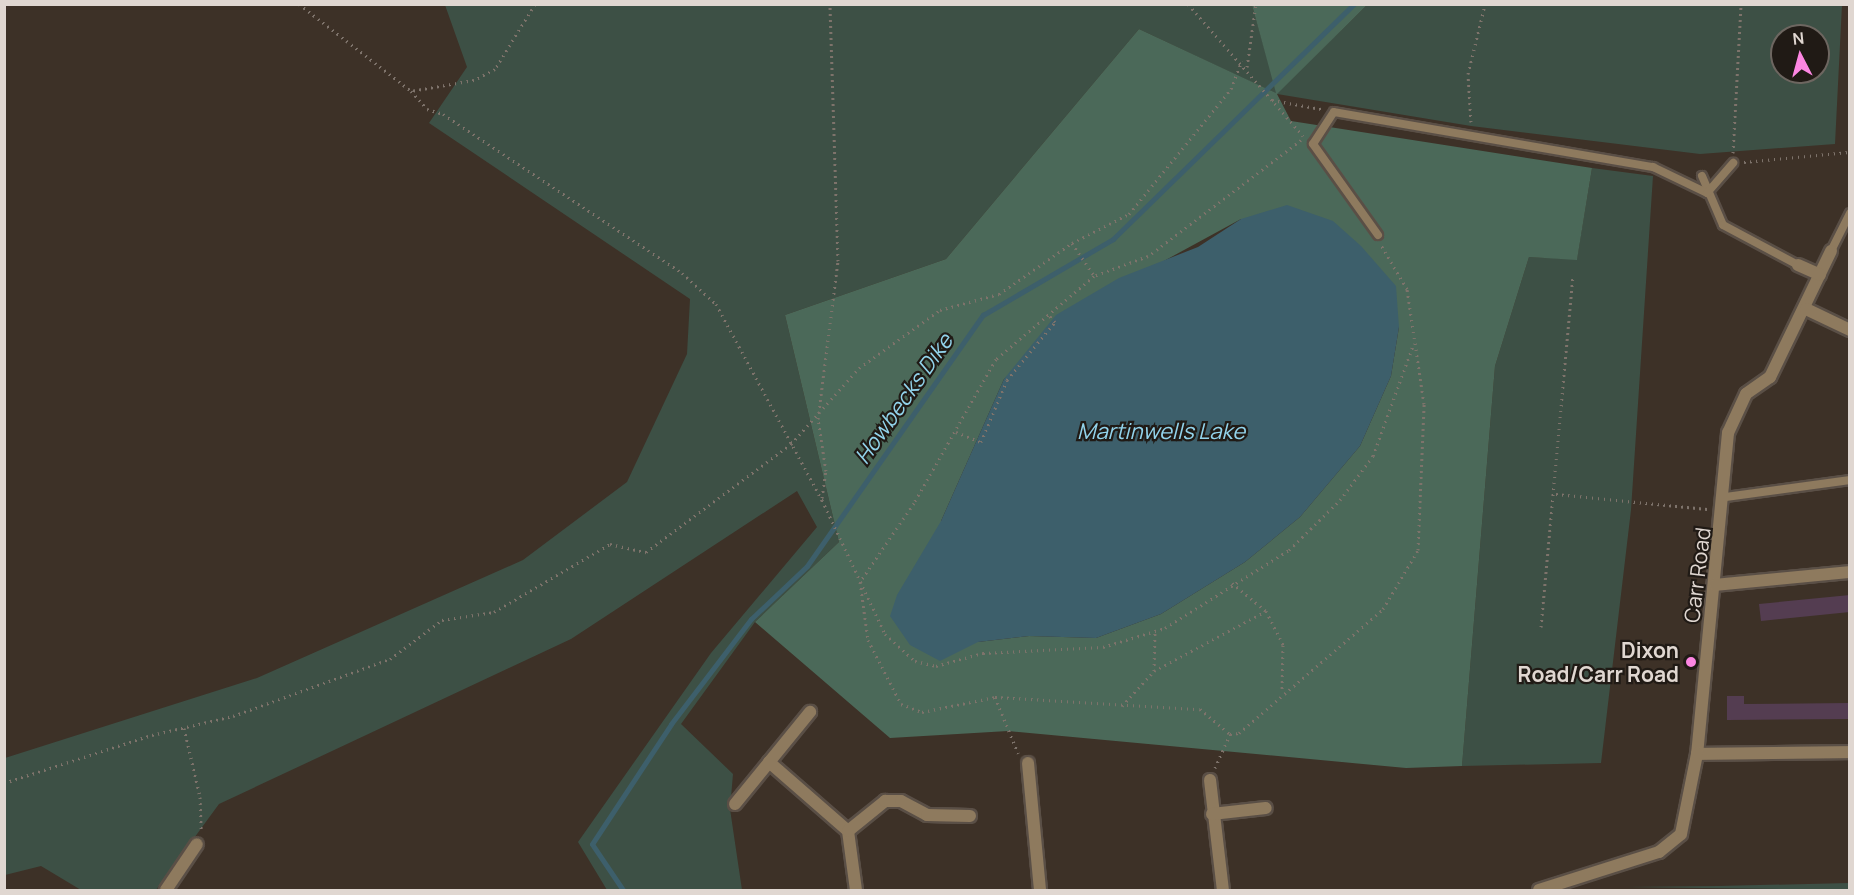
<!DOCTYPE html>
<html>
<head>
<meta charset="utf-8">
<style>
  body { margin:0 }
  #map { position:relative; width:1854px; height:895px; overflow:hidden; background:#3d3127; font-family:Manrope,sans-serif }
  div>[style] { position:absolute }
  .green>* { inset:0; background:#3d5045 }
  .forest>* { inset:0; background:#4b6959 }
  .water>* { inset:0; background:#3d5f6b }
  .stream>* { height:5px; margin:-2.5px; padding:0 2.5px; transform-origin:2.5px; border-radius:2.5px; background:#3d5f6b }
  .building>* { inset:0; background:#543d51 }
  .path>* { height:3px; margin-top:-1.5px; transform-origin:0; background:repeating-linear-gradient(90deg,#7e736b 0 1.5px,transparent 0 6px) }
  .roads { filter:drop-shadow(2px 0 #5a4f46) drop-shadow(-2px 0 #5a4f46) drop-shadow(0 2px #5a4f46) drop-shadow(0 -2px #5a4f46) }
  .service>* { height:8px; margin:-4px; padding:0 4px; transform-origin:4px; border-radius:4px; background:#8e7a5e }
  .minor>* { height:12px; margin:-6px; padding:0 6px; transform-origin:6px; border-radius:6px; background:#8e7a5e }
  .dots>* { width:16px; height:16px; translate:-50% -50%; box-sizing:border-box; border:3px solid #201a15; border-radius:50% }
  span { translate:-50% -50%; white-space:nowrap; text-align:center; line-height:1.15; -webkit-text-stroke:4.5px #201a15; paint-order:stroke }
  .street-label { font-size:21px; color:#e0d7d1 }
  .poi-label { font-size:21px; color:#e0d7d1; font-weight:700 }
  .right { translate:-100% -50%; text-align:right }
  .water-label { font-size:22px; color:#92d3eb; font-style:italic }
  .frame { position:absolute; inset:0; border:6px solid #e0d7d1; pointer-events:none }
  .north { position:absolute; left:1770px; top:24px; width:60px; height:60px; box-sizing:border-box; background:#201a15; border:2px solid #6d6660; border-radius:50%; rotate:354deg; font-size:16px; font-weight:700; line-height:24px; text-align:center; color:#e0d7d1 }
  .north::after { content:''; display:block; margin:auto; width:21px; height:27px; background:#fd86e2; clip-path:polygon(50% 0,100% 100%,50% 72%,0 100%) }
</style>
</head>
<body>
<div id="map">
  <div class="green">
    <i style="clip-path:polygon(evenodd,445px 5px,1252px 5px,1277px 93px,1367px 5px,1842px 5px,1835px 144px,1700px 154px,1471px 126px,1277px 94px,1139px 29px,946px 259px,785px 315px,839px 542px,755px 622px,681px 724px,733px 774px,730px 809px,742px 890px,607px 890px,578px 842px,711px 653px,817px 527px,797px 491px,571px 639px,219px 804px,156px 890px,81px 890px,41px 866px,5px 875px,5px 758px,257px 678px,523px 560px,627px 482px,687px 354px,690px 299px,429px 123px,467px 67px,445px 5px,1782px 36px,1818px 36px,1818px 72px,1782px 72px,1782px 36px)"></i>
    <i style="clip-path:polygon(1592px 168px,1653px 176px,1631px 510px,1601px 763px,1462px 766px,1495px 366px,1529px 257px,1577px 259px)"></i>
    <i style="clip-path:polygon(1849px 883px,1849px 890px,1626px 887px,1718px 886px)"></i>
  </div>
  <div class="forest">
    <i style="clip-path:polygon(evenodd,1252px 5px,1367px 5px,1277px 94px,1291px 121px,1592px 168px,1577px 260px,1529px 257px,1495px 366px,1462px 766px,1406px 768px,1008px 731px,890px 738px,755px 622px,839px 542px,785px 315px,946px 259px,1139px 29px,1276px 93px,1252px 5px,1241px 219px,1399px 327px,1391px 376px,1360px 446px,1300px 517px,1245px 562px,1161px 614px,1096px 638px,1029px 636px,978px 642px,941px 521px,1004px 379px,1162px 262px,1241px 219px)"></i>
  </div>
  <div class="water">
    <i style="clip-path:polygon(1287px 205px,1333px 221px,1361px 246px,1396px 286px,1399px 327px,1391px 376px,1360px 446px,1300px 517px,1245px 562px,1161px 614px,1096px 638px,1029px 636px,978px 642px,940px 661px,910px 645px,890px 616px,897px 595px,941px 521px,1004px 379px,1056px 315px,1119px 278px,1198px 247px,1241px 219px)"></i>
  </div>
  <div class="stream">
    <i style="left:623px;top:890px;width:55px;rotate:-124deg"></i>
    <i style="left:592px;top:844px;width:144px;rotate:-56.6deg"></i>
    <i style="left:671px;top:724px;width:132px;rotate:-52.7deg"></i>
    <i style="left:751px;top:619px;width:77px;rotate:-43.4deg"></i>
    <i style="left:807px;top:566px;width:307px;rotate:-55deg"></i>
    <i style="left:983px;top:315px;width:151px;rotate:-30.3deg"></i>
    <i style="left:1113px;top:239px;width:337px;rotate:-44.3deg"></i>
  </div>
  <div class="building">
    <i style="clip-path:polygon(1850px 595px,1850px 612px,1761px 621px,1759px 604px)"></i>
    <i style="clip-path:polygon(1727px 696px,1744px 696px,1744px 704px,1850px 703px,1850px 719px,1727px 720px)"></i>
  </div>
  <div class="path">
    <i style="left:299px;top:4px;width:142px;rotate:37.8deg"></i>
    <i style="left:535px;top:4px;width:76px;rotate:121.6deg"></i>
    <i style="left:495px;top:69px;width:24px;rotate:152deg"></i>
    <i style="left:474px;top:80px;width:64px;rotate:170.1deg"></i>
    <i style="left:411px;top:91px;width:24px;rotate:48deg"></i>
    <i style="left:427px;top:109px;width:17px;rotate:17deg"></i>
    <i style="left:443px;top:114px;width:287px;rotate:33.6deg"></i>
    <i style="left:682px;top:273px;width:46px;rotate:42.4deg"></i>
    <i style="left:716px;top:304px;width:223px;rotate:61.6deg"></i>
    <i style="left:822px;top:500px;width:148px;rotate:64.8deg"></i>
    <i style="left:885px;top:634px;width:40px;rotate:42deg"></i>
    <i style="left:915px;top:661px;width:22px;rotate:13deg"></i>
    <i style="left:936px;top:666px;width:49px;rotate:-15.5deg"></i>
    <i style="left:983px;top:653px;width:120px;rotate:-2.9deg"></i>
    <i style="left:1103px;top:647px;width:65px;rotate:-17deg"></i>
    <i style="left:1165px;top:628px;width:146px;rotate:-32.2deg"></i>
    <i style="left:1289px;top:550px;width:71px;rotate:-44.4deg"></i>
    <i style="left:1340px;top:500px;width:55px;rotate:-53.1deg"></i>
    <i style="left:1373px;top:456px;width:120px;rotate:-70.1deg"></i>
    <i style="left:1188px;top:4px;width:175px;rotate:48.9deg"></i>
    <i style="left:1247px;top:67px;width:64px;rotate:-81.9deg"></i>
    <i style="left:1272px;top:100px;width:50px;rotate:10.4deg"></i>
    <i style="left:1471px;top:122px;width:48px;rotate:-93.6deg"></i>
    <i style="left:1468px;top:74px;width:72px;rotate:-76.3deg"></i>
    <i style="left:1301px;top:140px;width:192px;rotate:142.8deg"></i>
    <i style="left:1148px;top:256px;width:58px;rotate:159.7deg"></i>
    <i style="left:1094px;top:276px;width:128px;rotate:139.7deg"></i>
    <i style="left:996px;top:359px;width:166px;rotate:119.7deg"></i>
    <i style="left:914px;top:503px;width:96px;rotate:124.4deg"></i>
    <i style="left:860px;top:582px;width:59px;rotate:82.1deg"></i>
    <i style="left:868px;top:640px;width:72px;rotate:62.7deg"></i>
    <i style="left:901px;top:704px;width:22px;rotate:21deg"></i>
    <i style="left:922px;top:712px;width:75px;rotate:-11.6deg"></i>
    <i style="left:995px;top:697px;width:205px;rotate:3.4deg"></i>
    <i style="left:1200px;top:709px;width:39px;rotate:40deg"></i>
    <i style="left:1230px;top:734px;width:9px;rotate:-6deg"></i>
    <i style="left:1239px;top:733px;width:190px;rotate:-40.7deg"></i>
    <i style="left:1383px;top:609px;width:69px;rotate:-59.3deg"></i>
    <i style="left:1418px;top:550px;width:146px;rotate:-87.6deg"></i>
    <i style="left:1424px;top:404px;width:116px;rotate:-98.4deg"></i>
    <i style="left:1407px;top:289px;width:51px;rotate:-120.6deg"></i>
    <i style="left:1733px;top:153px;width:149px;rotate:-86.9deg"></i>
    <i style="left:1744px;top:162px;width:106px;rotate:-5.4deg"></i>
    <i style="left:1072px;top:243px;width:40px;rotate:56deg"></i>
    <i style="left:956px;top:432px;width:27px;rotate:22deg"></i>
    <i style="left:981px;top:442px;width:67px;rotate:-67.2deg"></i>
    <i style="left:1007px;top:380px;width:75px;rotate:-50.4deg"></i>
    <i style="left:1055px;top:322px;width:11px;rotate:-131deg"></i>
    <i style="left:1556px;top:494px;width:152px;rotate:5.7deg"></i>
    <i style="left:822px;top:498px;width:27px;rotate:-82deg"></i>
    <i style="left:826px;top:471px;width:53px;rotate:-98.7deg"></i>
    <i style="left:818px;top:419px;width:159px;rotate:-82.8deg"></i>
    <i style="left:838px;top:261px;width:257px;rotate:-91.8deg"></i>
    <i style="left:1232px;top:583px;width:44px;rotate:39.5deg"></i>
    <i style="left:1266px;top:611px;width:38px;rotate:63deg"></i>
    <i style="left:1283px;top:645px;width:47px;rotate:91.2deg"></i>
    <i style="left:1541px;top:627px;width:353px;rotate:-84.8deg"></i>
    <i style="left:1154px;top:671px;width:127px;rotate:-28.2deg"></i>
    <i style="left:995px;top:697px;width:61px;rotate:67.7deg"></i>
    <i style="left:1122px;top:706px;width:47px;rotate:-47.6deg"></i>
    <i style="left:1154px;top:671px;width:40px;rotate:-88.6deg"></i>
    <i style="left:184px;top:728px;width:71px;rotate:76.9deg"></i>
    <i style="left:200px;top:797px;width:34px;rotate:88deg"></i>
    <i style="left:1215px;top:768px;width:37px;rotate:-66deg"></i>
    <i style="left:4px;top:783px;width:156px;rotate:-18deg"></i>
    <i style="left:152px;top:735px;width:83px;rotate:-13.2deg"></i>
    <i style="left:233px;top:716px;width:167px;rotate:-20deg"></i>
    <i style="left:390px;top:659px;width:65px;rotate:-36.9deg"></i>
    <i style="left:442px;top:620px;width:53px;rotate:-8.7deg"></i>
    <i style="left:494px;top:612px;width:134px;rotate:-30.4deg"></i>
    <i style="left:610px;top:544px;width:37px;rotate:13deg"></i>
    <i style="left:646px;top:552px;width:181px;rotate:-36.7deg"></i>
    <i style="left:791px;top:444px;width:102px;rotate:-48.2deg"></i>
    <i style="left:859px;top:368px;width:100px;rotate:-35.6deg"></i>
    <i style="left:940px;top:310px;width:61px;rotate:-15.2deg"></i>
    <i style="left:999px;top:294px;width:89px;rotate:-34.9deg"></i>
    <i style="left:1072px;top:243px;width:64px;rotate:-27deg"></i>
    <i style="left:1129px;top:214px;width:161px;rotate:-50.8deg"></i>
    <i style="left:1231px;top:89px;width:30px;rotate:-69deg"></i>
  </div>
  <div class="roads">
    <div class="service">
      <i style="left:1702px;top:176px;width:53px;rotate:66.8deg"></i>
      <i style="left:1723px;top:225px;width:85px;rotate:28.1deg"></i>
      <i style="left:1378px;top:235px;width:112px;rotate:-125.5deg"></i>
      <i style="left:1313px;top:144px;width:38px;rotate:-57deg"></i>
      <i style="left:1334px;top:112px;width:324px;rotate:9.8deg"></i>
      <i style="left:1653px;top:167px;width:60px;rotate:25.7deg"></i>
      <i style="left:1707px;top:193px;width:40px;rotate:-49deg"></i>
      <i style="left:1831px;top:251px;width:42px;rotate:-63.4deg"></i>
      <i style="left:1726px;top:497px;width:125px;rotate:-7.8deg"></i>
    </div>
    <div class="minor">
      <i style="left:1831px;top:251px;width:140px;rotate:115.8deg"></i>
      <i style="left:1770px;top:377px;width:29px;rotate:145deg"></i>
      <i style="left:1746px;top:394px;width:43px;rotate:114.8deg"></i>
      <i style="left:1728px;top:433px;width:322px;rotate:95.5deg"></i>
      <i style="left:1697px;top:754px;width:153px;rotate:-0.7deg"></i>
      <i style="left:1798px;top:265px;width:24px;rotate:24deg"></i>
      <i style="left:1806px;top:309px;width:49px;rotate:25.5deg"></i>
      <i style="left:1715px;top:585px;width:136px;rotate:-5.5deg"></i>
      <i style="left:769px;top:762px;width:105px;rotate:41.1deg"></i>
      <i style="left:848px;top:831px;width:60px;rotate:82.3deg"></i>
      <i style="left:1028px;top:763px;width:128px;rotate:84.6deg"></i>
      <i style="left:1210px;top:780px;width:111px;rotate:83.3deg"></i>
      <i style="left:735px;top:804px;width:119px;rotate:-50.8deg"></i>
      <i style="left:1212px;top:814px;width:54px;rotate:-6.3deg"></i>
      <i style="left:848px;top:831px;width:48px;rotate:-39deg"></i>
      <i style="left:885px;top:801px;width:16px"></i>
      <i style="left:901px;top:801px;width:30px;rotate:28deg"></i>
      <i style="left:927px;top:815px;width:43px;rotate:1.3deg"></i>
      <i style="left:166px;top:890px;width:55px;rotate:-56deg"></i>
      <i style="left:1539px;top:890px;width:126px;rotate:-17.6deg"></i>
      <i style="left:1659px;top:852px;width:28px;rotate:-39deg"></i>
      <i style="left:1681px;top:834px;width:82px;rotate:-78.7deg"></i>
    </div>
  </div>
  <div class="dots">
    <i style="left:1691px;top:662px;background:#fd86e2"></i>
  </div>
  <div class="street-label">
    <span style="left:1697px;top:575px;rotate:-83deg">Carr Road</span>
  </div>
  <div class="poi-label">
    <span class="right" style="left:1679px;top:662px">Dixon<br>Road/Carr Road</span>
  </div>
  <div class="water-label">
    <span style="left:904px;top:399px;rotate:-55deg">Howbecks Dike</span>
    <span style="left:1161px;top:432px">Martinwells Lake</span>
  </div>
  <div class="frame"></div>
  <div class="north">N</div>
</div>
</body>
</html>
